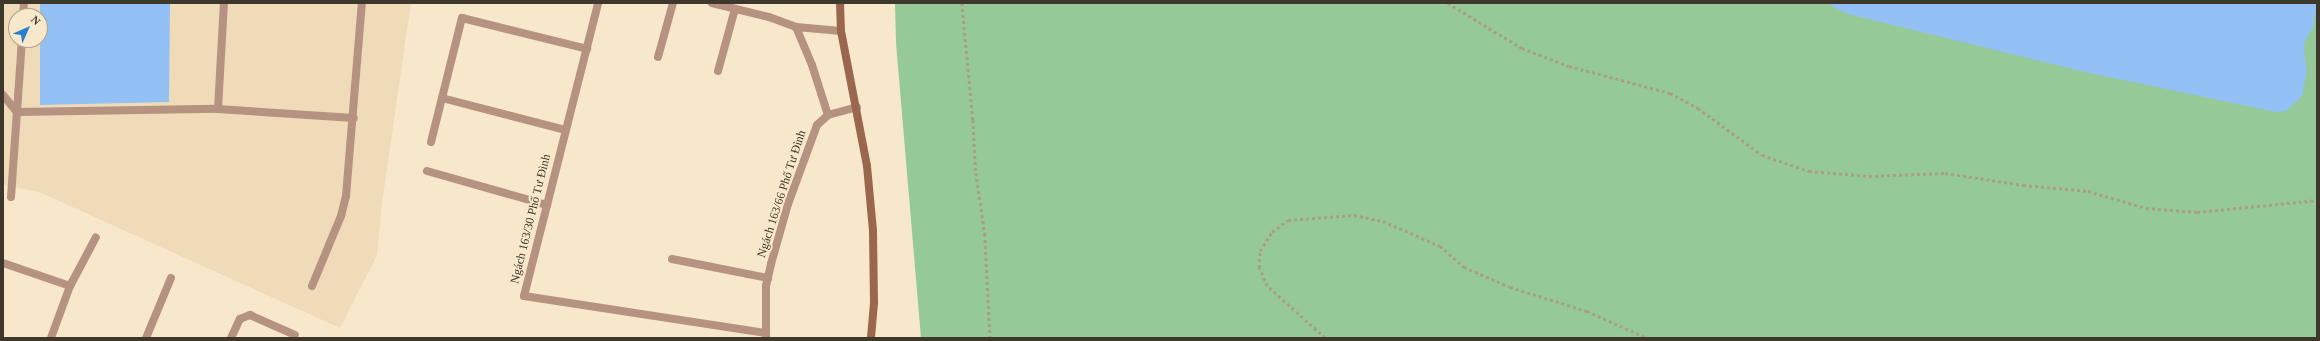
<!DOCTYPE html>
<html>
<head>
<meta charset="utf-8">
<style>
  body { margin:0 }
  #map { position:relative; width:2320px; height:341px; overflow:hidden; background:#f8e8cb; font-family:Georgia,serif }
  div>[style] { position:absolute }
  .built>* { inset:0; background:#efdbb8 }
  .green>* { inset:0; background:#95c997 }
  .water>* { inset:0; background:#93c0f5 }
  .path>* { height:2.5px; margin-top:-1.25px; transform-origin:0; background:repeating-linear-gradient(90deg,#a99d87 0 3px,transparent 0 6px) }
  .lane>* { height:8px; margin:-4px; padding:0 4px; transform-origin:4px; border-radius:4px; background:#b69281 }
  .street>* { height:8px; margin:-4px; padding:0 4px; transform-origin:4px; border-radius:4px; background:#b69281 }
  .secondary>* { height:8px; margin:-4px; padding:0 4px; transform-origin:4px; border-radius:4px; background:#9a674e }
  span { translate:-50% -50%; white-space:nowrap; text-align:center; line-height:1.15; -webkit-text-stroke:4px #f8e8cb; paint-order:stroke }
  .street-label { font-size:12px; color:#3e382c }
  .frame { position:absolute; inset:0; border:4px solid #3e382c; pointer-events:none }
  .north { position:absolute; left:8px; top:8px; width:40px; height:40px; box-sizing:border-box; background:#f8e8cb; border:1px solid #aea28b; border-radius:50%; rotate:45deg; font-size:11px; font-weight:700; line-height:16px; text-align:center; color:#3e382c }
  .north::after { content:''; display:block; margin:auto; width:14px; height:18px; background:#2680cd; clip-path:polygon(50% 0,100% 100%,50% 72%,0 100%) }
</style>
</head>
<body>
<div id="map">
  <div class="built">
    <i style="clip-path:polygon(evenodd,3px 3px,411px 3px,382px 203px,377px 255px,340px 328px,39px 192px,3px 185px,3px 3px,16px 16px,40px 16px,40px 40px,16px 40px,16px 16px)"></i>
  </div>
  <div class="green">
    <i style="clip-path:polygon(895px 3px,2317px 3px,2317px 338px,921px 338px,896px 43px)"></i>
  </div>
  <div class="water">
    <i style="clip-path:polygon(40px 3px,170px 3px,169px 102px,40px 105px)"></i>
    <i style="clip-path:polygon(1830px 3px,2317px 3px,2317px 4px,2313px 28px,2305px 41px,2304px 51px,2307px 71px,2302px 96px,2286px 111px,2276px 112px,2085px 72px,1848px 14px,1833px 7px)"></i>
  </div>
  <div class="path">
    <i style="left:962px;top:3px;width:118px;rotate:84.6deg"></i>
    <i style="left:973px;top:120px;width:53px;rotate:86.8deg"></i>
    <i style="left:976px;top:173px;width:62px;rotate:81.6deg"></i>
    <i style="left:985px;top:234px;width:104px;rotate:87.2deg"></i>
    <i style="left:1448px;top:3px;width:87px;rotate:31.3deg"></i>
    <i style="left:1522px;top:48px;width:50px;rotate:21deg"></i>
    <i style="left:1569px;top:66px;width:105px;rotate:15deg"></i>
    <i style="left:1670px;top:93px;width:32px;rotate:28deg"></i>
    <i style="left:1698px;top:108px;width:79px;rotate:36.3deg"></i>
    <i style="left:1762px;top:155px;width:50px;rotate:18.8deg"></i>
    <i style="left:1809px;top:171px;width:60px;rotate:4.8deg"></i>
    <i style="left:1869px;top:176px;width:76px;rotate:-2.3deg"></i>
    <i style="left:1945px;top:173px;width:79px;rotate:8.7deg"></i>
    <i style="left:2023px;top:185px;width:65px;rotate:5.3deg"></i>
    <i style="left:2088px;top:191px;width:60px;rotate:16.3deg"></i>
    <i style="left:2146px;top:208px;width:51px;rotate:4.5deg"></i>
    <i style="left:2197px;top:212px;width:121px;rotate:-5.7deg"></i>
    <i style="left:1325px;top:338px;width:78px;rotate:-138.1deg"></i>
    <i style="left:1267px;top:286px;width:20px;rotate:-114deg"></i>
    <i style="left:1259px;top:268px;width:17px;rotate:-87deg"></i>
    <i style="left:1260px;top:251px;width:22px;rotate:-58deg"></i>
    <i style="left:1272px;top:232px;width:20px;rotate:-37deg"></i>
    <i style="left:1288px;top:220px;width:66px;rotate:-4.3deg"></i>
    <i style="left:1354px;top:215px;width:30px;rotate:12deg"></i>
    <i style="left:1383px;top:221px;width:62px;rotate:23.7deg"></i>
    <i style="left:1440px;top:246px;width:32px;rotate:41deg"></i>
    <i style="left:1464px;top:267px;width:50px;rotate:23.5deg"></i>
    <i style="left:1510px;top:287px;width:81px;rotate:17.3deg"></i>
    <i style="left:1587px;top:311px;width:66px;rotate:24.2deg"></i>
  </div>
  <div class="lane">
    <i style="left:23px;top:16px;width:13px;rotate:-86deg"></i>
    <i style="left:658px;top:57px;width:56px;rotate:-74.5deg"></i>
    <i style="left:718px;top:71px;width:64px;rotate:-74.7deg"></i>
    <i style="left:3px;top:95px;width:22px;rotate:51deg"></i>
    <i style="left:17px;top:112px;width:201px;rotate:-0.9deg"></i>
    <i style="left:218px;top:109px;width:136px;rotate:3.8deg"></i>
    <i style="left:218px;top:109px;width:106px;rotate:-86.8deg"></i>
    <i style="left:11px;top:197px;width:157px;rotate:-86deg"></i>
    <i style="left:672px;top:259px;width:98px;rotate:11.2deg"></i>
    <i style="left:312px;top:286px;width:76px;rotate:-67.5deg"></i>
    <i style="left:341px;top:216px;width:21px;rotate:-76deg"></i>
    <i style="left:346px;top:196px;width:194px;rotate:-85.3deg"></i>
    <i style="left:524px;top:296px;width:245px;rotate:8.7deg"></i>
  </div>
  <div class="street">
    <i style="left:712px;top:3px;width:59px;rotate:13.8deg"></i>
    <i style="left:769px;top:17px;width:29px;rotate:20deg"></i>
    <i style="left:796px;top:27px;width:45px;rotate:5.1deg"></i>
    <i style="left:796px;top:27px;width:41px;rotate:67.2deg"></i>
    <i style="left:812px;top:65px;width:52px;rotate:72.3deg"></i>
    <i style="left:442px;top:98px;width:128px;rotate:14.5deg"></i>
    <i style="left:431px;top:142px;width:128px;rotate:-76deg"></i>
    <i style="left:462px;top:18px;width:129px;rotate:13.9deg"></i>
    <i style="left:427px;top:171px;width:125px;rotate:15.8deg"></i>
    <i style="left:3px;top:263px;width:71px;rotate:18.9deg"></i>
    <i style="left:70px;top:286px;width:55px;rotate:110.1deg"></i>
    <i style="left:70px;top:286px;width:55px;rotate:-62deg"></i>
    <i style="left:524px;top:296px;width:302px;rotate:-75.8deg"></i>
    <i style="left:146px;top:338px;width:65px;rotate:-67.4deg"></i>
    <i style="left:231px;top:338px;width:21px;rotate:-65deg"></i>
    <i style="left:240px;top:319px;width:11px;rotate:-22deg"></i>
    <i style="left:250px;top:315px;width:49px;rotate:24deg"></i>
    <i style="left:766px;top:338px;width:52px;rotate:-90deg"></i>
    <i style="left:766px;top:286px;width:23px;rotate:-77deg"></i>
    <i style="left:771px;top:264px;width:62px;rotate:-74.2deg"></i>
    <i style="left:788px;top:204px;width:84px;rotate:-69.8deg"></i>
    <i style="left:817px;top:125px;width:15px;rotate:-42deg"></i>
    <i style="left:828px;top:115px;width:30px;rotate:-15deg"></i>
  </div>
  <div class="secondary">
    <i style="left:840px;top:3px;width:28px;rotate:88deg"></i>
    <i style="left:841px;top:31px;width:137px;rotate:79.1deg"></i>
    <i style="left:867px;top:166px;width:65px;rotate:84.7deg"></i>
    <i style="left:873px;top:231px;width:72px;rotate:89.2deg"></i>
    <i style="left:874px;top:303px;width:35px;rotate:95deg"></i>
  </div>
  <div class="street-label">
    <span style="left:782px;top:194px;rotate:-72deg">Ngách 163/66 Phố Tư Đình</span>
    <span style="left:531px;top:219px;rotate:-76deg">Ngách 163/30 Phố Tư Đình</span>
  </div>
  <div class="frame"></div>
  <div class="north">N</div>
</div>
</body>
</html>
